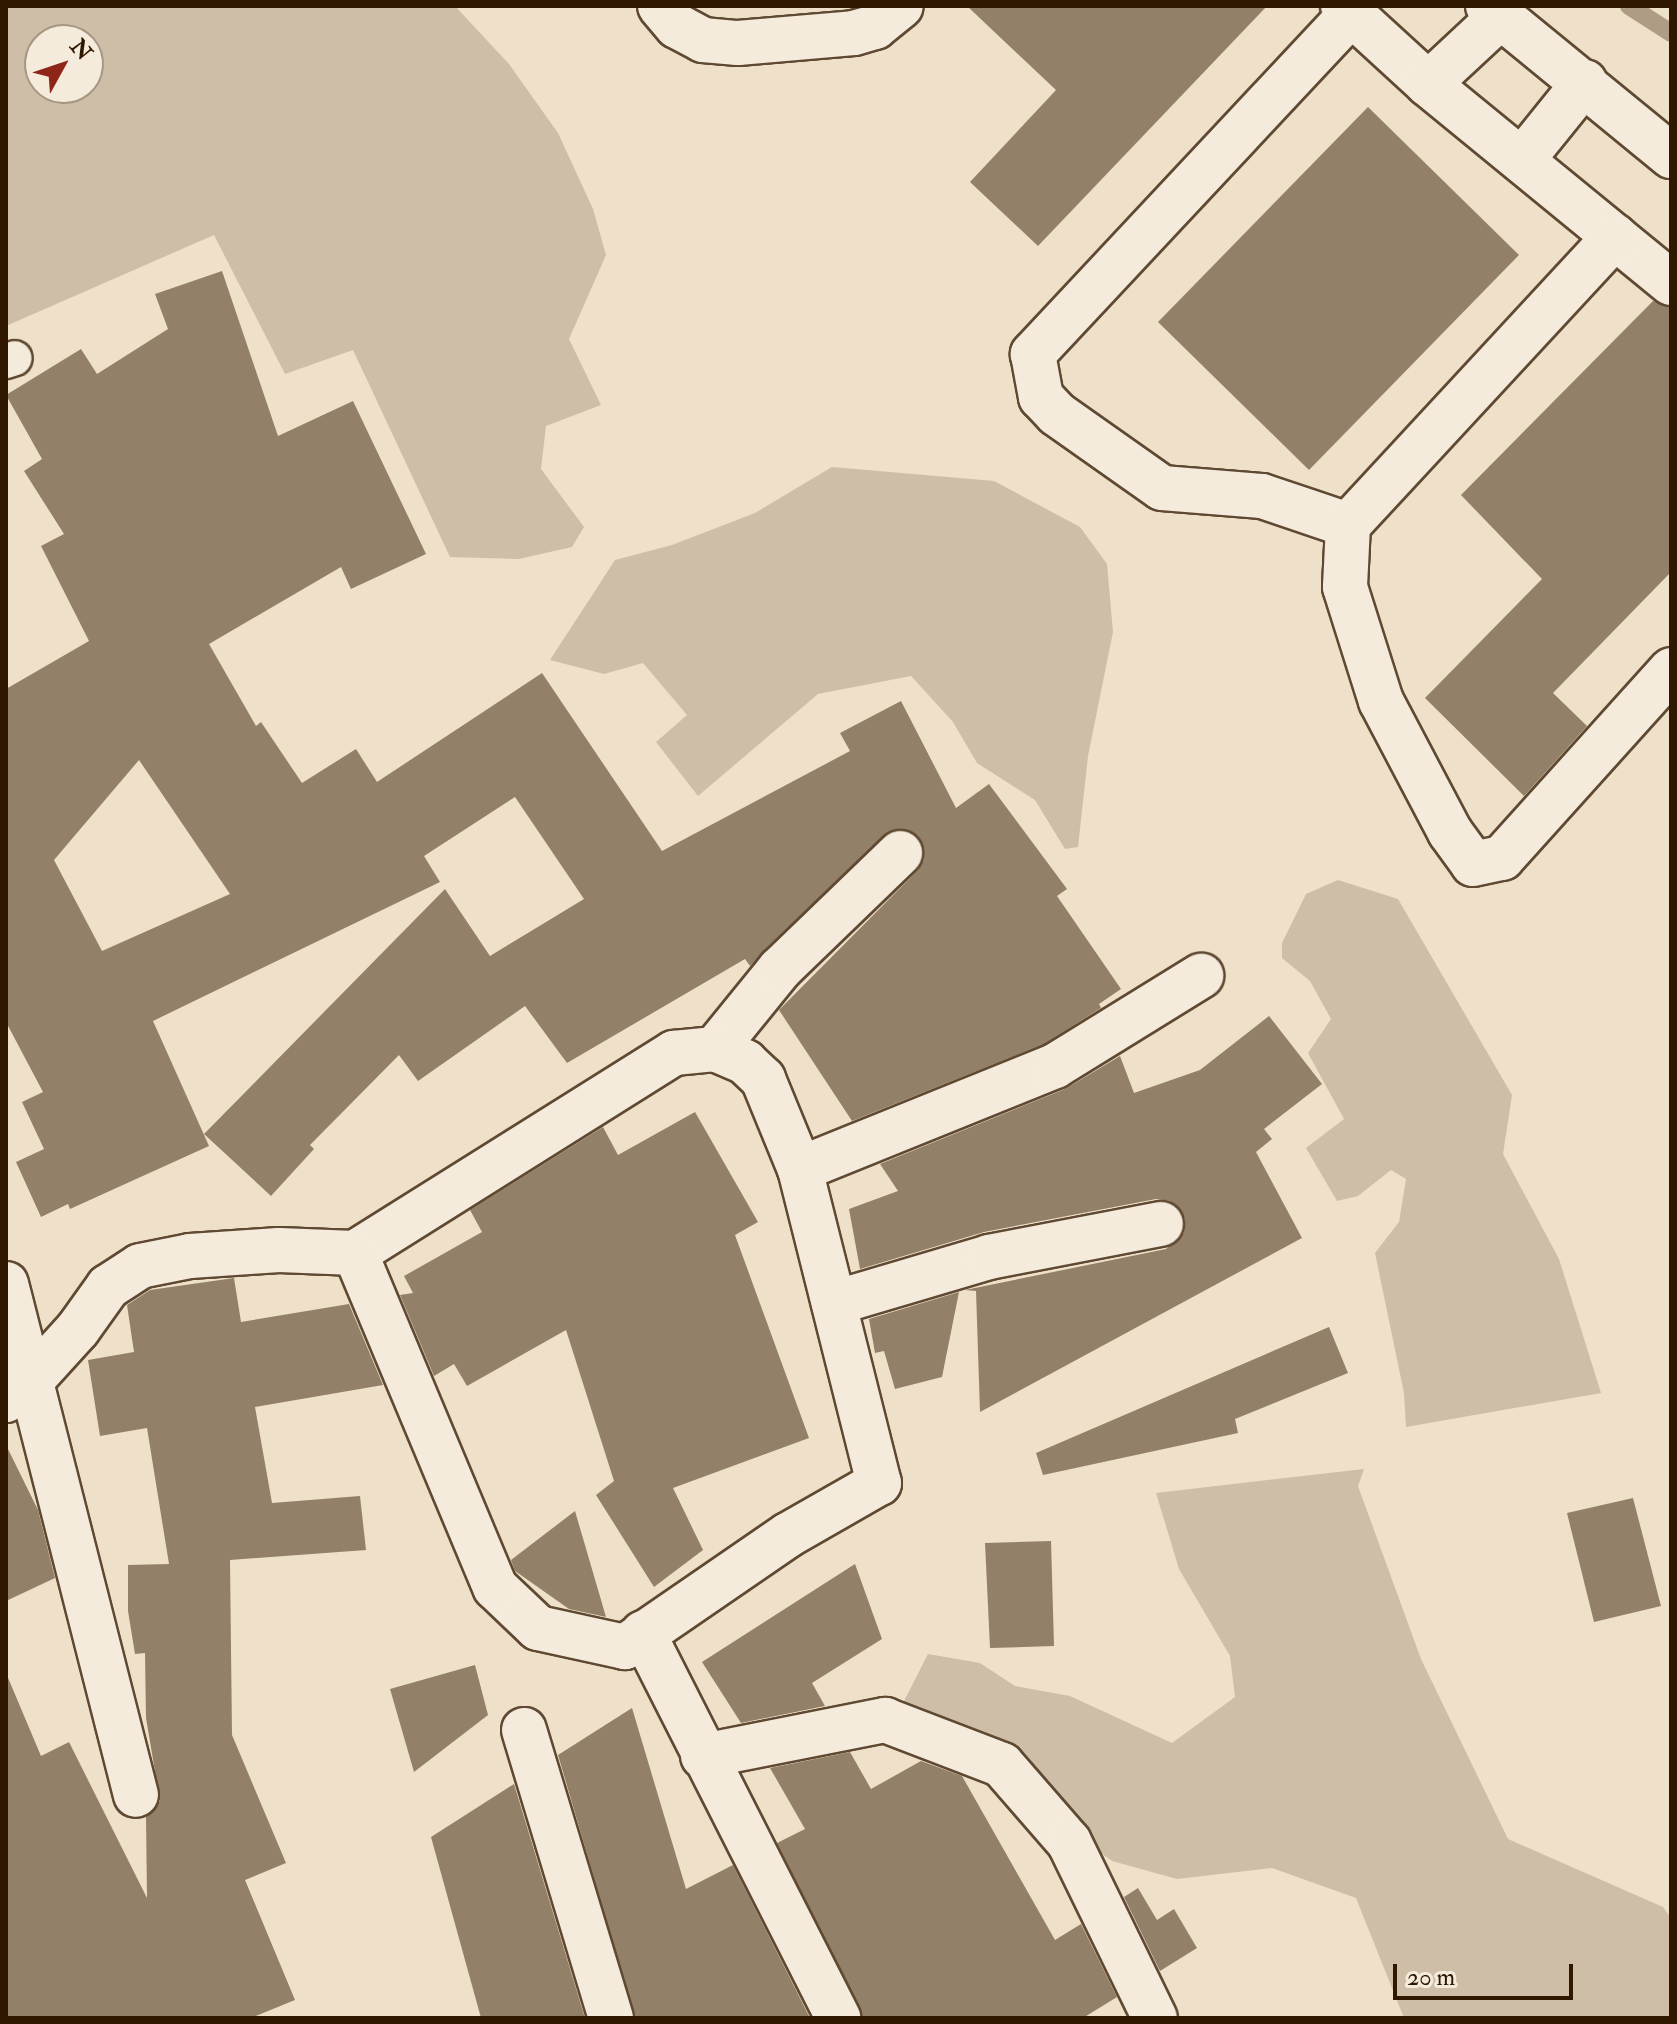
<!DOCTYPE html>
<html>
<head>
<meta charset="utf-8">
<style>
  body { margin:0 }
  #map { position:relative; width:1677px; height:2024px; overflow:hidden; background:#efe0c9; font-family:"IM FELL Double Pica",serif }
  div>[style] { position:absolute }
  .green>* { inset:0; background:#cebea7 }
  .stream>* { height:18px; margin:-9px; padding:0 9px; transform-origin:9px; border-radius:9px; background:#ae9c85 }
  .building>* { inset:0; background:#938069 }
  .roads { filter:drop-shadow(2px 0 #5f4932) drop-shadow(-2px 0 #5f4932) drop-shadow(0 2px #5f4932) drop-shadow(0 -2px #5f4932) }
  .service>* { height:34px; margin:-17px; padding:0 17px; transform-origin:17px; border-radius:17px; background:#f5ebdc }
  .minor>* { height:44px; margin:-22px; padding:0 22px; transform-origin:22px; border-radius:22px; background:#f5ebdc }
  span { translate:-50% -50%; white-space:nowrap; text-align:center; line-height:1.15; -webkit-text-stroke:6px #f5ebdc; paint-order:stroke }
  .frame { position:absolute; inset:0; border:8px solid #2f1700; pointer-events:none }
  .north { position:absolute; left:24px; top:24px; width:80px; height:80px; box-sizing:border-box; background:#f5ebdc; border:2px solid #a69684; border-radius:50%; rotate:50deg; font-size:22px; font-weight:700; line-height:32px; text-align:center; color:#2f1700 }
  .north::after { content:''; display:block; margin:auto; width:28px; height:36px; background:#8f2418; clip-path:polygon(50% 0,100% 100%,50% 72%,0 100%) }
  .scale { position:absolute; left:1393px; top:1964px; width:180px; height:36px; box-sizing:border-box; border:4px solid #2f1700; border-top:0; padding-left:10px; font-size:24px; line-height:28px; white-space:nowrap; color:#2f1700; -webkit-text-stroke:6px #f5ebdc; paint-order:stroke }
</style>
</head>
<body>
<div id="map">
  <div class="green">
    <i style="clip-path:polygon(evenodd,6px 6px,455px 6px,509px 64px,558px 133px,593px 209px,606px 255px,569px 339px,601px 405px,546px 426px,541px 469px,584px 527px,572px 547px,519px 559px,450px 557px,353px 350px,285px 374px,214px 235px,6px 326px,6px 6px,40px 40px,88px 40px,88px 88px,40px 88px,40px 40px)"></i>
    <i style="clip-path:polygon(832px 467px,994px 481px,1080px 527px,1107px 564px,1113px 632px,1088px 756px,1078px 847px,1065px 849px,1035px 800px,977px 763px,953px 722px,911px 676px,818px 694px,698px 796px,656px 742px,687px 715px,643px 663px,604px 674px,550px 660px,615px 560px,672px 545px,755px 513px)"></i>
    <i style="clip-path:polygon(1338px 880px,1398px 899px,1512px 1095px,1503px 1154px,1559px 1259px,1601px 1393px,1406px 1427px,1404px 1393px,1375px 1253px,1399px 1222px,1406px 1179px,1391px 1170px,1358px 1196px,1337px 1201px,1306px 1148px,1344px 1119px,1308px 1053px,1331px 1019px,1310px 981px,1282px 958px,1282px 943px,1306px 894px)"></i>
    <i style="clip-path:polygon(1364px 1469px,1358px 1486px,1421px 1659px,1508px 1839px,1663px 1907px,1671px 1918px,1671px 2018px,1404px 2018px,1356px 1898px,1272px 1868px,1177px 1879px,1112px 1861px,901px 1707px,928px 1654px,980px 1663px,1015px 1686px,1070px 1696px,1172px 1743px,1235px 1697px,1230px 1656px,1179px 1569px,1156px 1493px)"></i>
  </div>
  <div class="stream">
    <i style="left:1629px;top:6px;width:50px;rotate:32.7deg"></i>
  </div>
  <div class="building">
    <i style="clip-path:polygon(967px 6px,1267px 6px,1038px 246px,970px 182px,1056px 90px)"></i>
    <i style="clip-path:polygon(1368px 107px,1519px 255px,1309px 470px,1158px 322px)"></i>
    <i style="clip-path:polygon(evenodd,222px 271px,278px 436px,353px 401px,426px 554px,351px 589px,341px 567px,209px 644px,256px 726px,261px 722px,302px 783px,356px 749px,377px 782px,542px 673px,662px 851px,850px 751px,840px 733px,901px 701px,956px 808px,989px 784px,1067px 889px,1057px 896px,1121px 989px,1099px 1004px,1101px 1008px,1044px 1044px,852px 1121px,779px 1010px,918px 870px,924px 859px,918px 836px,895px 829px,750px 966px,745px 959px,567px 1063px,525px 1006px,418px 1081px,399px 1055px,310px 1145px,314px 1149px,271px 1196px,204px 1134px,445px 889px,490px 956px,584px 899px,515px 797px,424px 856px,440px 882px,153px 1021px,209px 1146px,70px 1209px,68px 1204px,41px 1217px,16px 1162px,44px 1149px,22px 1102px,43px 1092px,6px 1022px,6px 689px,89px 641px,41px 546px,64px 534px,24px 471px,42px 459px,6px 395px,81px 349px,97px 374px,168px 329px,155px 294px,222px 271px,139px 760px,230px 894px,102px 951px,54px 860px,139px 760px)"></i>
    <i style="clip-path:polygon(1653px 301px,1671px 307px,1671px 572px,1553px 693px,1587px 726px,1524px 796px,1425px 698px,1542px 579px,1461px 495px)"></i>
    <i style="clip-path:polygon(1269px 1016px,1322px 1084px,1264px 1129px,1272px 1139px,1256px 1152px,1302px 1238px,980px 1412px,976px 1291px,965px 1290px,1166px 1249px,1184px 1233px,1185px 1219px,1170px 1201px,1156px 1199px,984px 1232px,860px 1269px,849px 1209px,898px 1191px,880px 1164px,1065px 1089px,1120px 1056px,1134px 1093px,1200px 1070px)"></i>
    <i style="clip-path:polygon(695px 1112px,758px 1222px,735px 1235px,809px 1438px,673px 1488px,703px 1550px,654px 1587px,596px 1495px,614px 1481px,566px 1330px,467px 1386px,454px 1364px,434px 1376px,400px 1295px,413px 1293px,404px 1276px,482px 1232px,470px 1210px,603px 1127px,618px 1155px)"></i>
    <i style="clip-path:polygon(234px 1278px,241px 1322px,349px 1304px,383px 1385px,255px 1407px,272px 1503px,360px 1496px,366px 1550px,230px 1560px,232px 1735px,286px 1863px,245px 1880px,295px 2000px,251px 2018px,6px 2018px,6px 1673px,41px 1756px,69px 1742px,147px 1898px,146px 1817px,160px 1801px,146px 1718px,145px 1653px,135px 1654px,128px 1611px,128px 1565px,169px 1564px,147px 1428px,100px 1436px,88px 1360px,134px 1352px,127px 1305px,150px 1290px)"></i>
    <i style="clip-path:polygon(959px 1292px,942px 1377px,895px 1389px,884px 1351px,875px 1353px,869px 1319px)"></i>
    <i style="clip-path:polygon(1329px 1327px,1348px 1373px,1235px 1419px,1238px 1433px,1043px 1475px,1036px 1453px)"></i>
    <i style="clip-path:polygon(6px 1445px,38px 1510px,55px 1578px,6px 1601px)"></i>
    <i style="clip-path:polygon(1633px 1498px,1661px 1606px,1594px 1622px,1567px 1513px)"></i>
    <i style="clip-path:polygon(575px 1511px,606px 1617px,569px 1609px,515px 1571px,511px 1560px)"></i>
    <i style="clip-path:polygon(1051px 1541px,1054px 1646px,990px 1648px,985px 1543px)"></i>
    <i style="clip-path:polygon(855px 1564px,882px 1639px,812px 1683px,825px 1706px,741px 1723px,702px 1662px)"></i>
    <i style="clip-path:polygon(475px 1665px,488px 1715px,414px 1772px,390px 1689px)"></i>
    <i style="clip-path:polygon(632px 1708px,686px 1889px,733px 1865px,810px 2018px,635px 2018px,558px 1755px)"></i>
    <i style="clip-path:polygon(850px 1752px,871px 1789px,921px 1761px,962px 1776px,1055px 1940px,1081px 1924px,1117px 1997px,1083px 2018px,863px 2018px,777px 1843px,805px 1829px,770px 1768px)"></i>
    <i style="clip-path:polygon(514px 1784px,585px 2018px,481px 2018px,431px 1837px)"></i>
    <i style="clip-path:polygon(1138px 1888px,1157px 1920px,1174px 1909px,1197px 1948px,1160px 1971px,1124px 1897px)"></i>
  </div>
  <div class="roads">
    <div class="service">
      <i style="left:6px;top:361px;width:9px;rotate:-18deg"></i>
    </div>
    <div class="minor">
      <i style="left:660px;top:6px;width:26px;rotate:50deg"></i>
      <i style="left:677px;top:26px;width:30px;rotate:28deg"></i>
      <i style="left:703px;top:40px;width:35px;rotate:5deg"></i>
      <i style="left:738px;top:43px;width:116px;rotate:-4.9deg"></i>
      <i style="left:854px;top:33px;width:22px;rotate:-16deg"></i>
      <i style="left:875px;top:27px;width:33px;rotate:-39deg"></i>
      <i style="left:1343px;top:6px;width:115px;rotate:42.5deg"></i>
      <i style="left:1428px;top:84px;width:314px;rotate:39.3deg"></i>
      <i style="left:1488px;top:6px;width:237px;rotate:39.3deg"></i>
      <i style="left:1351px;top:14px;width:466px;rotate:133.1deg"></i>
      <i style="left:1033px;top:354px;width:44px;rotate:79.5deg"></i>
      <i style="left:1041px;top:397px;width:23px;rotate:47deg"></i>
      <i style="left:1057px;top:414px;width:128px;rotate:35.2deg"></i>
      <i style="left:1162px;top:488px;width:100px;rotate:4.6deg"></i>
      <i style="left:1262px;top:496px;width:91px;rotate:18.6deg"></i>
      <i style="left:1348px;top:525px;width:393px;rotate:-47.2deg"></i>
      <i style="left:1428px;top:84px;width:100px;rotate:-43deg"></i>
      <i style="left:1522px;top:160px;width:100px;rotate:-51.1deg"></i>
      <i style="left:1348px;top:525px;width:62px;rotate:92.8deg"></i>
      <i style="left:1345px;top:587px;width:120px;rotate:72.5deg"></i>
      <i style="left:1381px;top:701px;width:148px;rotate:62.2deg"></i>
      <i style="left:1450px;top:832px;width:39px;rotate:54deg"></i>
      <i style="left:1473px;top:864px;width:30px;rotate:-12deg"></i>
      <i style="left:1502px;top:858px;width:253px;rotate:-48deg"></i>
      <i style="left:715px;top:1049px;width:103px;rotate:-50.9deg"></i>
      <i style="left:780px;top:969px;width:167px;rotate:-44deg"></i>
      <i style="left:800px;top:1169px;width:275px;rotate:-22deg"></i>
      <i style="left:1055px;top:1066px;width:172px;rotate:-31.7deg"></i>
      <i style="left:6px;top:1284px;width:527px;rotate:75.73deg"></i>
      <i style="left:834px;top:1303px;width:162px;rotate:-16.5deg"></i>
      <i style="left:989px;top:1257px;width:175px;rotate:-10.9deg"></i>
      <i style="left:6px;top:1400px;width:29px;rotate:-36deg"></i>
      <i style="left:29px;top:1383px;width:73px;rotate:-47.8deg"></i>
      <i style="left:78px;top:1329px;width:52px;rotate:-54.5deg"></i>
      <i style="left:108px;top:1287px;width:38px;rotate:-33deg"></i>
      <i style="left:140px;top:1266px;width:51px;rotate:-11.3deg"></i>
      <i style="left:190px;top:1256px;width:89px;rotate:-3.9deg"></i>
      <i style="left:279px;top:1250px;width:76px;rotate:2.3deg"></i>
      <i style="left:355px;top:1253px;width:377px;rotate:-32.1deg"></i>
      <i style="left:674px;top:1053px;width:41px;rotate:-5.6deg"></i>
      <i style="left:715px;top:1049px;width:33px;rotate:23deg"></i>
      <i style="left:745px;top:1062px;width:25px;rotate:43deg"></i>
      <i style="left:763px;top:1079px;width:97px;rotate:67.7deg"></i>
      <i style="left:800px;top:1169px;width:324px;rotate:75.9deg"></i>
      <i style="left:879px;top:1483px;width:105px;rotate:150.3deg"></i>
      <i style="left:788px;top:1535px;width:198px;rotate:145.5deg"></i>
      <i style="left:625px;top:1647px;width:89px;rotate:-167.7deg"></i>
      <i style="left:538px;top:1628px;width:59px;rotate:-136.4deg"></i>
      <i style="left:495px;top:1587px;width:362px;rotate:-112.7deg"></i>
      <i style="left:643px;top:1633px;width:432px;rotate:63.1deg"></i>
      <i style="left:524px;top:1730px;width:301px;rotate:73.2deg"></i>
      <i style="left:703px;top:1756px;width:186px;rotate:-11.2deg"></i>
      <i style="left:885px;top:1720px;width:125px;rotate:21deg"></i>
      <i style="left:1002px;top:1765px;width:102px;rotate:49deg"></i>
      <i style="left:1069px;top:1842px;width:196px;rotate:64deg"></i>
    </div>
  </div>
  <div class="frame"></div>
  <div class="north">N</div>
  <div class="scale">20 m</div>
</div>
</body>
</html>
